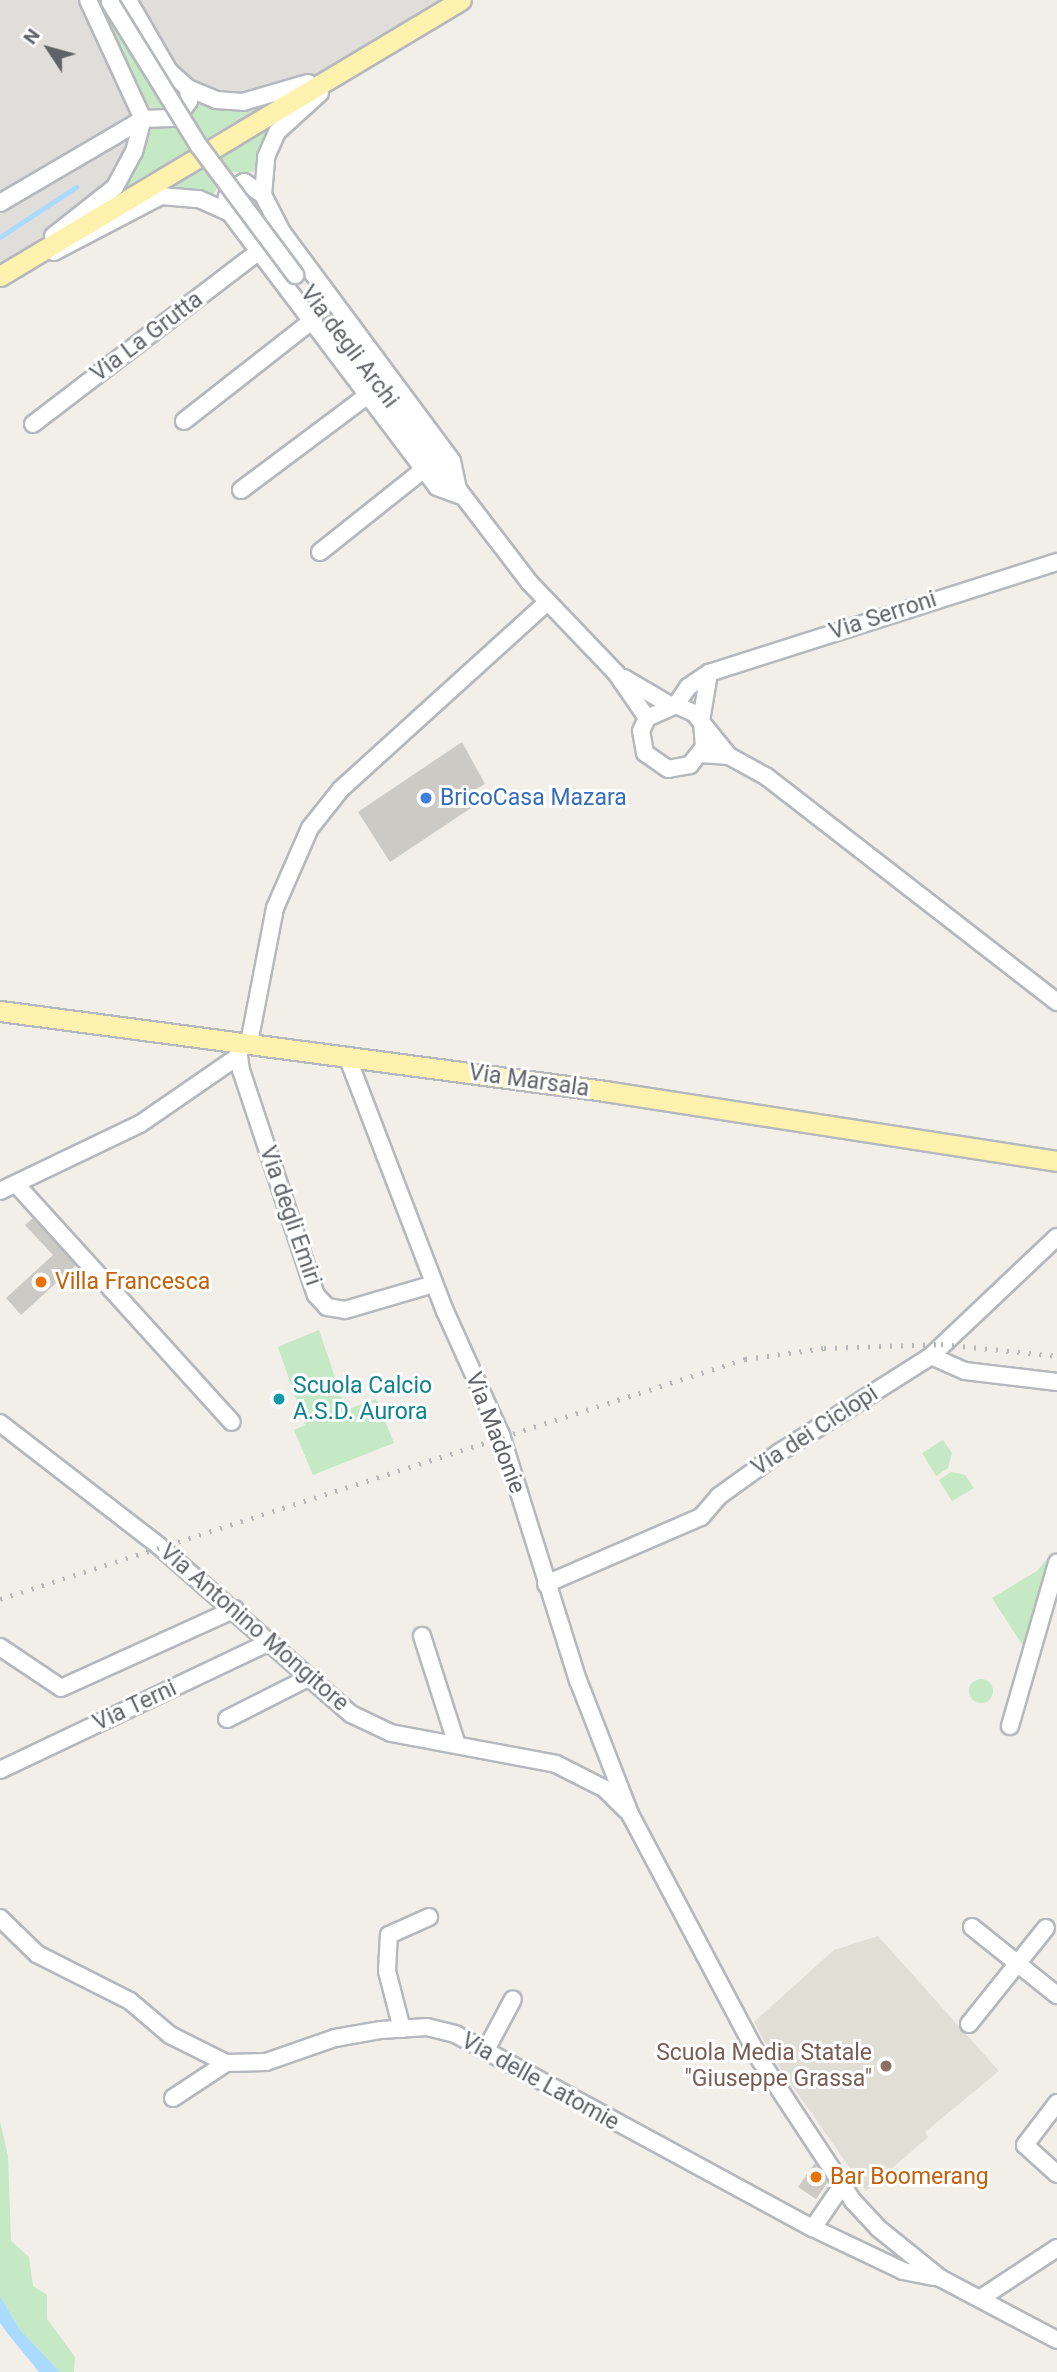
<!DOCTYPE html>
<html>
<head>
<meta charset="utf-8">
<style>
  body { margin:0 }
  #map { position:relative; width:1057px; height:2372px; overflow:hidden; background:#f1efe8; font-family:Roboto,sans-serif }
  div>[style] { position:absolute }
  .industrial>* { inset:0; background:#e0deda }
  .education>* { inset:0; background:#e1ded6 }
  .green>* { inset:0; background:#c5e8c5 }
  .round { border-radius:50% }
  .water>* { inset:0; background:#aadaff }
  .stream>* { height:4.5px; margin:-2.25px; padding:0 2.25px; transform-origin:2.25px; border-radius:2.25px; background:#aadaff }
  .building>* { inset:0; background:#cccac5 }
  .roads { filter:drop-shadow(2px 0 #b5b8bc) drop-shadow(-2px 0 #b5b8bc) drop-shadow(0 2px #b5b8bc) drop-shadow(0 -2px #b5b8bc) }
  .minor>* { height:16px; margin:-8px; padding:0 8px; transform-origin:8px; border-radius:8px; background:#fff }
  .major>* { height:19px; margin:-9.5px; padding:0 9.5px; transform-origin:9.5px; border-radius:9.5px; background:#fff2af }
  .rail>* { height:4.5px; margin-top:-2.25px; transform-origin:0; background:repeating-linear-gradient(90deg,#b6b7b8 0 2px,transparent 0 11px) }
  .bridges { filter:drop-shadow(2px 0 #b5b8bc) drop-shadow(-2px 0 #b5b8bc) drop-shadow(0 2px #b5b8bc) drop-shadow(0 -2px #b5b8bc) }
  .minor-bridge>* { height:16px; margin:-8px; padding:0 8px; transform-origin:8px; border-radius:8px; background:#fff }
  .dots>* { width:19px; height:19px; translate:-50% -50%; box-sizing:border-box; border:4px solid #fff; border-radius:50% }
  span { translate:-50% -50%; white-space:nowrap; text-align:center; line-height:1.15; -webkit-text-stroke:6px #fff; paint-order:stroke }
  .street-label { font-size:23px; color:#5f6368 }
  .shop-label { font-size:23px; color:#366cbe }
  .left { translate:0 -50%; text-align:left }
  .food-label { font-size:23px; color:#c56008 }
  .culture-label { font-size:23px; color:#0d838f }
  .education-label { font-size:23px; color:#785e54 }
  .right { translate:-100% -50%; text-align:right }
  .north { position:absolute; left:14px; top:14px; width:70px; height:70px; -webkit-text-stroke:5px #fff; paint-order:stroke; rotate:306deg; font-size:19px; font-weight:700; line-height:28px; text-align:center; color:#5f6368 }
  .north::after { content:''; display:block; margin:auto; width:24px; height:32px; background:#5f6368; clip-path:polygon(50% 0,100% 100%,50% 72%,0 100%) }
</style>
</head>
<body>
<div id="map">
  <div class="industrial">
    <i style="clip-path:polygon(0 0,461px 0,0 276px)"></i>
  </div>
  <div class="education">
    <i style="clip-path:polygon(878px 1936px,999px 2071px,925px 2132px,928px 2137px,866px 2191px,775px 2061px,754px 2022px,834px 1950px)"></i>
  </div>
  <div class="green">
    <i style="clip-path:polygon(92px 0,123px 0,178px 93px,170px 109px,158px 112px,144px 99px)"></i>
    <i style="clip-path:polygon(204px 101px,258px 107px,120px 191px,147px 127px,178px 127px)"></i>
    <i style="clip-path:polygon(276px 119px,254px 172px,228px 172px,211px 197px,156px 190px)"></i>
    <i style="clip-path:polygon(319px 1330px,346px 1410px,376px 1399px,394px 1443px,313px 1475px,294px 1430px,305px 1425px,278px 1347px)"></i>
    <i style="clip-path:polygon(943px 1440px,952px 1453px,948px 1468px,936px 1476px,922px 1453px)"></i>
    <i style="clip-path:polygon(951px 1472px,965px 1475px,974px 1488px,952px 1501px,939px 1480px)"></i>
    <i style="clip-path:polygon(1049px 1557px,1025px 1649px,992px 1598px,1037px 1571px)"></i>
    <i class="round" style="left:969px;top:1679px;width:24px;height:24px"></i>
    <i style="clip-path:polygon(0 2121px,8px 2156px,11px 2241px,29px 2257px,33px 2286px,47px 2295px,47px 2319px,75px 2357px,74px 2372px,60px 2372px,20px 2330px,0 2296px)"></i>
  </div>
  <div class="water">
    <i style="clip-path:polygon(0 2296px,20px 2330px,60px 2372px,39px 2372px,8px 2334px,0 2323px)"></i>
  </div>
  <div class="stream">
    <i style="left:0;top:237px;width:91px;rotate:-33.3deg"></i>
  </div>
  <div class="building">
    <i style="clip-path:polygon(462px 742px,485px 784px,471px 792px,477px 804px,390px 862px,358px 812px)"></i>
    <i style="clip-path:polygon(33px 1218px,76px 1265px,21px 1315px,6px 1298px,53px 1255px,25px 1225px)"></i>
    <i style="clip-path:polygon(815px 2163px,828px 2182px,816px 2199px,798px 2187px)"></i>
  </div>
  <div class="roads">
    <div class="minor">
      <i style="left:128px;top:0;width:82px;rotate:60deg"></i>
      <i style="left:169px;top:71px;width:25px;rotate:42deg"></i>
      <i style="left:188px;top:88px;width:30px;rotate:23deg"></i>
      <i style="left:216px;top:100px;width:27px;rotate:4deg"></i>
      <i style="left:243px;top:102px;width:68px;rotate:-16.3deg"></i>
      <i style="left:263px;top:195px;width:38px;rotate:-85deg"></i>
      <i style="left:266px;top:157px;width:27px;rotate:-66deg"></i>
      <i style="left:277px;top:132px;width:58px;rotate:-42.2deg"></i>
      <i style="left:226px;top:201px;width:9px;rotate:-77deg"></i>
      <i style="left:228px;top:192px;width:19px;rotate:-32deg"></i>
      <i style="left:244px;top:182px;width:23px;rotate:34deg"></i>
      <i style="left:263px;top:195px;width:42px;rotate:62.8deg"></i>
      <i style="left:282px;top:232px;width:285px;rotate:53.4deg"></i>
      <i style="left:452px;top:461px;width:30px;rotate:78deg"></i>
      <i style="left:0;top:203px;width:166px;rotate:-30.4deg"></i>
      <i style="left:143px;top:119px;width:34px;rotate:-2deg"></i>
      <i style="left:177px;top:118px;width:21px;rotate:-55deg"></i>
      <i style="left:189px;top:101px;width:13px;rotate:-94deg"></i>
      <i style="left:53px;top:236px;width:79px;rotate:-38.3deg"></i>
      <i style="left:115px;top:187px;width:40px;rotate:-62deg"></i>
      <i style="left:134px;top:152px;width:34px;rotate:-75deg"></i>
      <i style="left:143px;top:119px;width:131px;rotate:-114.8deg"></i>
      <i style="left:54px;top:252px;width:121px;rotate:-27.6deg"></i>
      <i style="left:161px;top:196px;width:38px;rotate:5deg"></i>
      <i style="left:199px;top:199px;width:34px;rotate:24deg"></i>
      <i style="left:230px;top:213px;width:343px;rotate:52.9deg"></i>
      <i style="left:437px;top:487px;width:23px;rotate:20deg"></i>
      <i style="left:332px;top:325px;width:324px;rotate:52.5deg"></i>
      <i style="left:529px;top:582px;width:126px;rotate:46.3deg"></i>
      <i style="left:616px;top:673px;width:55px;rotate:55.4deg"></i>
      <i style="left:184px;top:421px;width:165px;rotate:-38.1deg"></i>
      <i style="left:33px;top:424px;width:288px;rotate:-37.4deg"></i>
      <i style="left:241px;top:490px;width:159px;rotate:-36.8deg"></i>
      <i style="left:320px;top:552px;width:132px;rotate:-38.5deg"></i>
      <i style="left:624px;top:678px;width:53px;rotate:30.4deg"></i>
      <i style="left:676px;top:705px;width:22px;rotate:-56deg"></i>
      <i style="left:688px;top:687px;width:25px;rotate:-34deg"></i>
      <i style="left:709px;top:673px;width:365px;rotate:-17.7deg"></i>
      <i style="left:701px;top:721px;width:49px;rotate:-80.5deg"></i>
      <i style="left:702px;top:723px;width:24px;rotate:85deg"></i>
      <i style="left:704px;top:747px;width:23px;rotate:128deg"></i>
      <i style="left:690px;top:765px;width:22px;rotate:170deg"></i>
      <i style="left:668px;top:769px;width:28px;rotate:-145deg"></i>
      <i style="left:645px;top:753px;width:22px;rotate:-100deg"></i>
      <i style="left:641px;top:731px;width:14px;rotate:-65deg"></i>
      <i style="left:647px;top:718px;width:32px;rotate:-24deg"></i>
      <i style="left:676px;top:705px;width:20px;rotate:24deg"></i>
      <i style="left:694px;top:713px;width:55px;rotate:50.9deg"></i>
      <i style="left:700px;top:754px;width:29px;rotate:4deg"></i>
      <i style="left:729px;top:756px;width:43px;rotate:28.9deg"></i>
      <i style="left:767px;top:777px;width:367px;rotate:37.8deg"></i>
      <i style="left:237px;top:1042px;width:28px;rotate:82deg"></i>
      <i style="left:241px;top:1070px;width:237px;rotate:71.6deg"></i>
      <i style="left:316px;top:1295px;width:16px;rotate:47deg"></i>
      <i style="left:327px;top:1307px;width:18px;rotate:9deg"></i>
      <i style="left:345px;top:1310px;width:93px;rotate:-16.3deg"></i>
      <i style="left:249px;top:1043px;width:137px;rotate:-79.1deg"></i>
      <i style="left:275px;top:908px;width:87px;rotate:-66.4deg"></i>
      <i style="left:310px;top:828px;width:50px;rotate:-51.5deg"></i>
      <i style="left:341px;top:789px;width:277px;rotate:-42.2deg"></i>
      <i style="left:347px;top:1056px;width:273px;rotate:69deg"></i>
      <i style="left:445px;top:1311px;width:136px;rotate:65.7deg"></i>
      <i style="left:501px;top:1435px;width:257px;rotate:72.6deg"></i>
      <i style="left:578px;top:1680px;width:144px;rotate:68.8deg"></i>
      <i style="left:630px;top:1814px;width:278px;rotate:62.1deg"></i>
      <i style="left:760px;top:2060px;width:169px;rotate:56.6deg"></i>
      <i style="left:853px;top:2201px;width:37px;rotate:47deg"></i>
      <i style="left:878px;top:2228px;width:80px;rotate:38.9deg"></i>
      <i style="left:940px;top:2278px;width:132px;rotate:27.9deg"></i>
      <i style="left:16px;top:1184px;width:321px;rotate:47.8deg"></i>
      <i style="left:0;top:1191px;width:155px;rotate:-25.6deg"></i>
      <i style="left:140px;top:1124px;width:118px;rotate:-34.6deg"></i>
      <i style="left:931px;top:1356px;width:37px;rotate:24deg"></i>
      <i style="left:965px;top:1371px;width:93px;rotate:6.8deg"></i>
      <i style="left:0;top:1423px;width:201px;rotate:37.7deg"></i>
      <i style="left:159px;top:1546px;width:255px;rotate:41.2deg"></i>
      <i style="left:351px;top:1714px;width:44px;rotate:25.4deg"></i>
      <i style="left:391px;top:1733px;width:168px;rotate:10.6deg"></i>
      <i style="left:556px;top:1764px;width:55px;rotate:27deg"></i>
      <i style="left:605px;top:1789px;width:30px;rotate:45deg"></i>
      <i style="left:546px;top:1584px;width:169px;rotate:-23.4deg"></i>
      <i style="left:701px;top:1517px;width:28px;rotate:-49deg"></i>
      <i style="left:719px;top:1496px;width:75px;rotate:-35.8deg"></i>
      <i style="left:780px;top:1452px;width:179px;rotate:-32.4deg"></i>
      <i style="left:931px;top:1356px;width:173px;rotate:-43.4deg"></i>
      <i style="left:422px;top:1636px;width:114px;rotate:72.2deg"></i>
      <i style="left:0;top:1647px;width:73px;rotate:33.9deg"></i>
      <i style="left:61px;top:1688px;width:191px;rotate:-24.4deg"></i>
      <i style="left:227px;top:1719px;width:91px;rotate:-26.8deg"></i>
      <i style="left:1010px;top:1726px;width:170px;rotate:-73.9deg"></i>
      <i style="left:0;top:1770px;width:299px;rotate:-25.4deg"></i>
      <i style="left:0;top:1918px;width:52px;rotate:44.2deg"></i>
      <i style="left:37px;top:1954px;width:104px;rotate:26.8deg"></i>
      <i style="left:130px;top:2001px;width:52px;rotate:40.4deg"></i>
      <i style="left:170px;top:2035px;width:63px;rotate:26.6deg"></i>
      <i style="left:226px;top:2063px;width:40px;rotate:-1.4deg"></i>
      <i style="left:266px;top:2062px;width:73px;rotate:-19.2deg"></i>
      <i style="left:335px;top:2038px;width:47px;rotate:-9.9deg"></i>
      <i style="left:381px;top:2030px;width:46px;rotate:-3.7deg"></i>
      <i style="left:427px;top:2027px;width:29px;rotate:14deg"></i>
      <i style="left:455px;top:2034px;width:407px;rotate:28.5deg"></i>
      <i style="left:972px;top:1927px;width:109px;rotate:38.7deg"></i>
      <i style="left:969px;top:2024px;width:123px;rotate:-51.3deg"></i>
      <i style="left:402px;top:2029px;width:60px;rotate:-104.5deg"></i>
      <i style="left:387px;top:1971px;width:36px;rotate:-87deg"></i>
      <i style="left:389px;top:1935px;width:44px;rotate:-24.2deg"></i>
      <i style="left:487px;top:2048px;width:55px;rotate:-62deg"></i>
      <i style="left:173px;top:2098px;width:64px;rotate:-33.4deg"></i>
      <i style="left:1057px;top:2103px;width:53px;rotate:127.3deg"></i>
      <i style="left:1025px;top:2145px;width:43px;rotate:42.2deg"></i>
      <i style="left:843px;top:2184px;width:53px;rotate:124.3deg"></i>
      <i style="left:813px;top:2228px;width:100px;rotate:25.5deg"></i>
      <i style="left:903px;top:2271px;width:32px;rotate:11deg"></i>
      <i style="left:981px;top:2298px;width:91px;rotate:-33.3deg"></i>
    </div>
    <div class="major">
      <i style="left:0;top:276px;width:537px;rotate:-30.91deg"></i>
      <i style="left:0;top:1011px;width:610px;rotate:7.53deg"></i>
      <i style="left:605px;top:1091px;width:457px;rotate:8.8deg"></i>
    </div>
  </div>
  <div class="rail">
    <i style="left:0;top:1599px;width:783px;rotate:-17.86deg"></i>
    <i style="left:745px;top:1359px;width:80px;rotate:-7.9deg"></i>
    <i style="left:824px;top:1348px;width:117px;rotate:-2deg"></i>
    <i style="left:941px;top:1344px;width:117px;rotate:5.9deg"></i>
  </div>
  <div class="bridges">
    <div class="minor-bridge">
      <i style="left:110px;top:2px;width:169px;rotate:58.3deg"></i>
      <i style="left:199px;top:146px;width:161px;rotate:53.3deg"></i>
    </div>
  </div>
  <div class="dots">
    <i style="left:426px;top:798px;background:#3f7fe0"></i>
    <i style="left:41px;top:1282px;background:#e8710a"></i>
    <i style="left:279px;top:1399px;background:#0f9aa8"></i>
    <i style="left:886px;top:2066px;background:#8d6e63"></i>
    <i style="left:816px;top:2177px;background:#e8710a"></i>
  </div>
  <div class="street-label">
    <span style="left:147px;top:337px;rotate:-37deg">Via La Grutta</span>
    <span style="left:349px;top:347px;rotate:53deg">Via degli Archi</span>
    <span style="left:883px;top:616px;rotate:-18deg">Via Serroni</span>
    <span style="left:529px;top:1081px;rotate:8deg">Via Marsala</span>
    <span style="left:290px;top:1216px;rotate:71deg">Via degli Emiri</span>
    <span style="left:815px;top:1431px;rotate:-33deg">Via dei Ciclopi</span>
    <span style="left:495px;top:1433px;rotate:69deg">Via Madonie</span>
    <span style="left:254px;top:1628px;rotate:41deg">Via Antonino Mongitore</span>
    <span style="left:135px;top:1706px;rotate:-25deg">Via Terni</span>
    <span style="left:540px;top:2082px;rotate:29deg">Via delle Latomie</span>
  </div>
  <div class="shop-label">
    <span class="left" style="left:440px;top:798px">BricoCasa Mazara</span>
  </div>
  <div class="food-label">
    <span class="left" style="left:55px;top:1282px">Villa Francesca</span>
    <span class="left" style="left:830px;top:2177px">Bar Boomerang</span>
  </div>
  <div class="culture-label">
    <span class="left" style="left:293px;top:1399px">Scuola Calcio<br>A.S.D. Aurora</span>
  </div>
  <div class="education-label">
    <span class="right" style="left:872px;top:2066px">Scuola Media Statale<br>"Giuseppe Grassa"</span>
  </div>
  <div class="north">N</div>
</div>
</body>
</html>
